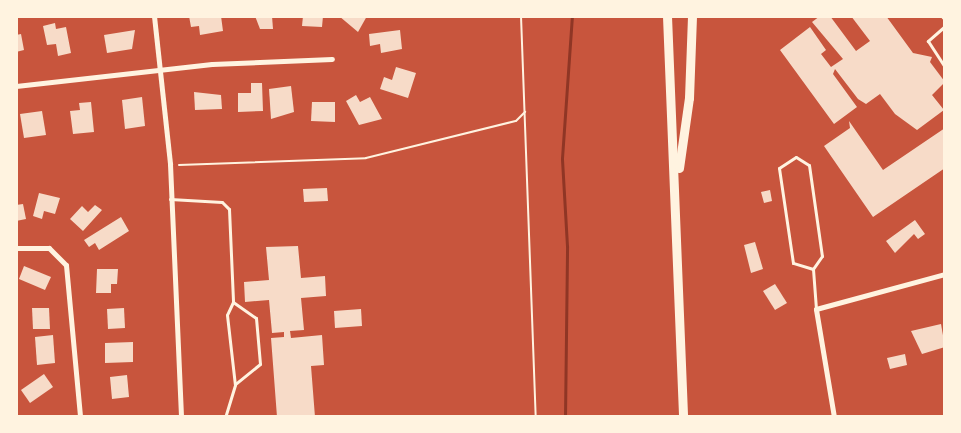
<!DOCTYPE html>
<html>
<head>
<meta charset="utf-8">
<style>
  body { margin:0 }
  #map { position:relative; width:961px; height:433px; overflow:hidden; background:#c8553d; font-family:"Source Serif 4",serif }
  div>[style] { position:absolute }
  .stream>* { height:3px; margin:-1.5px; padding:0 1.5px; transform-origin:1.5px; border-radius:1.5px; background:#8f3625 }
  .building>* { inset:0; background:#f7dbc8 }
  .path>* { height:2px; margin:-1px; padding:0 1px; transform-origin:1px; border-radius:1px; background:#fff3e0 }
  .service>* { height:3px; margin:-1.5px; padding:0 1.5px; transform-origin:1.5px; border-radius:1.5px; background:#fff3e0 }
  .minor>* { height:5px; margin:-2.5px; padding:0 2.5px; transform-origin:2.5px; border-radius:2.5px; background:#fff3e0 }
  .primary>* { height:9px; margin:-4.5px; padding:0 4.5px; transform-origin:4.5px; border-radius:4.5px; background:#fff3e0 }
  span { translate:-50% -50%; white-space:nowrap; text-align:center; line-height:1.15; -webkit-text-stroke:4px #fff3e0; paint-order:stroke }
  .frame { position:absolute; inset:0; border:18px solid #fff3e0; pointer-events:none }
</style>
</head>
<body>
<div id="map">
  <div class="stream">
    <i style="left:565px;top:417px;width:171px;rotate:-89.3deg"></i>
    <i style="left:567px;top:246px;width:88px;rotate:-93.3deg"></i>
    <i style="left:562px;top:158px;width:142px;rotate:-86deg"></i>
  </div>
  <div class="building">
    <i style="clip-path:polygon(189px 16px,221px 16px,223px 31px,200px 35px,199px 26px,191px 27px)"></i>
    <i style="clip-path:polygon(255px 16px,272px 16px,273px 29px,260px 29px)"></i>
    <i style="clip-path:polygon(303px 16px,323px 16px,322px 27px,302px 26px)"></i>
    <i style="clip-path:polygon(339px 16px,367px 16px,358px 32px)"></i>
    <i style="clip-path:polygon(820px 16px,830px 16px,856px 51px,870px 41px,851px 16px,886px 16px,913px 53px,932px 57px,930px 62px,945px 82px,932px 95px,944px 110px,917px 130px,895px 114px,880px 94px,866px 104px,858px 99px,835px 69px,833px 74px,857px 107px,834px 124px,780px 50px,810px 27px,826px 50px,821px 54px,831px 67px,843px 59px,812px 22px)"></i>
    <i style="clip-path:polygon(55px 23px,56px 29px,66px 27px,71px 53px,58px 56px,56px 44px,47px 45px,43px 26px)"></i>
    <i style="clip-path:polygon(135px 30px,132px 49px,107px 53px,104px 35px)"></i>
    <i style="clip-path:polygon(400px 30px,402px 49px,381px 53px,380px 44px,370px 46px,369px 34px)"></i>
    <i style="clip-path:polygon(21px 34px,24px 50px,16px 52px,16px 35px)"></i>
    <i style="clip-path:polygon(396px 67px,416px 73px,408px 98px,380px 89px,384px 77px,392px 80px)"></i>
    <i style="clip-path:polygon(251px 83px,262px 83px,263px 111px,238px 112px,238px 93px,251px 93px)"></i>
    <i style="clip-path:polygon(291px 86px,294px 112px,271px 119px,269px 89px)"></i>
    <i style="clip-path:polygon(194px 92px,221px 95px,222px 109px,195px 110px)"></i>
    <i style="clip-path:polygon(356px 95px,360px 102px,370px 97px,382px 119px,359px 125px,346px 101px)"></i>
    <i style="clip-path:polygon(142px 97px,145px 126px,125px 129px,122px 100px)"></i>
    <i style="clip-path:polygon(91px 102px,94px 132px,73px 134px,70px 111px,80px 110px,79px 103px)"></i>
    <i style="clip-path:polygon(312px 102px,335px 102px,335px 122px,311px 121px)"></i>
    <i style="clip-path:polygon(42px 111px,46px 135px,24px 138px,20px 114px)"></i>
    <i style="clip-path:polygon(849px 121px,883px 170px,945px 128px,945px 168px,873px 217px,824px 146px,850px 128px)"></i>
    <i style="clip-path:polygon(327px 188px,328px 201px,304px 202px,303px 189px)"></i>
    <i style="clip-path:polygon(770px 190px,772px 201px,764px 203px,761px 192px)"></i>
    <i style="clip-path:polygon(39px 193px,60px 198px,55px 214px,44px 211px,42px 219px,33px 216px)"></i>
    <i style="clip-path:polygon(23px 204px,26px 219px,16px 221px,16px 205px)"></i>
    <i style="clip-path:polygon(95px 205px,102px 210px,83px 231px,70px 219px,82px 206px,88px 212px)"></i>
    <i style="clip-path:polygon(121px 217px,129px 231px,99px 250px,95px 243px,89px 247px,84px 240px)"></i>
    <i style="clip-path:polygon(915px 220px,925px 234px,918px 239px,914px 234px,895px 253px,886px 241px)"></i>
    <i style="clip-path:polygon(755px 242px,763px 269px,751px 273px,744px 245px)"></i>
    <i style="clip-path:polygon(298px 246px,301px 278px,325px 276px,326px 296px,301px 298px,304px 330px,290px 331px,291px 338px,322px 335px,324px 365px,311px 366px,315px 417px,277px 417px,271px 338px,284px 337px,284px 332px,272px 333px,269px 300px,245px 302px,244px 282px,269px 280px,266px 247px)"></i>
    <i style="clip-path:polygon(24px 266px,51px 277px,45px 290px,19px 279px)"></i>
    <i style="clip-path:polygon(97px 269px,118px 269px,117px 284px,111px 284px,111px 293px,96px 293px)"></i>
    <i style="clip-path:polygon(775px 284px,787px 303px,775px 310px,763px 291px)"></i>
    <i style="clip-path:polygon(32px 308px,49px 308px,50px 329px,33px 329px)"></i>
    <i style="clip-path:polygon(124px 308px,125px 328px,108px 329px,107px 309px)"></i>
    <i style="clip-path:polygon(361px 309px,362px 326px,335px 328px,334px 311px)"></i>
    <i style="clip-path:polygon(941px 324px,945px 347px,922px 354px,911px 331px)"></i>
    <i style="clip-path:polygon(53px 335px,55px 363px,37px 365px,35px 337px)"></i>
    <i style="clip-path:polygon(133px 342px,133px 362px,105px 363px,105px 343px)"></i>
    <i style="clip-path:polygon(905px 354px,907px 365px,890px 369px,887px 358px)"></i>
    <i style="clip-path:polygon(44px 374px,53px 387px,30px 403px,21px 390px)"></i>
    <i style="clip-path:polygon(127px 375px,129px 397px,112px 399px,110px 377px)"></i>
  </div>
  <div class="path">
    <i style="left:521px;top:16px;width:401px;rotate:87.9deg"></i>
    <i style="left:179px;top:165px;width:187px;rotate:-2.1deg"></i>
    <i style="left:366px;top:158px;width:154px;rotate:-13.9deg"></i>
    <i style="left:516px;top:121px;width:13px;rotate:-45deg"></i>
  </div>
  <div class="service">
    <i style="left:945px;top:26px;width:23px;rotate:139deg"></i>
    <i style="left:928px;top:41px;width:31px;rotate:57deg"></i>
    <i style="left:170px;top:199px;width:52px;rotate:3.3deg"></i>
    <i style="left:222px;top:202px;width:10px;rotate:45deg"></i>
    <i style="left:229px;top:209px;width:93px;rotate:87.5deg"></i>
    <i style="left:233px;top:302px;width:14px;rotate:115deg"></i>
    <i style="left:227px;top:315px;width:70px;rotate:83.5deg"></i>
    <i style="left:235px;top:385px;width:34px;rotate:107deg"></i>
    <i style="left:813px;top:269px;width:21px;rotate:-163deg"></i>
    <i style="left:793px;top:263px;width:96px;rotate:-98.4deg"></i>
    <i style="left:779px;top:168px;width:20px;rotate:-33deg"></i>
    <i style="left:796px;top:157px;width:15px;rotate:32deg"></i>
    <i style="left:809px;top:165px;width:92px;rotate:81.9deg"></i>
    <i style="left:822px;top:256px;width:16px;rotate:125deg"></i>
    <i style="left:813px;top:269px;width:40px;rotate:85.7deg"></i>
    <i style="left:233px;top:302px;width:28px;rotate:35deg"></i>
    <i style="left:256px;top:318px;width:46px;rotate:85deg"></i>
    <i style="left:260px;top:364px;width:32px;rotate:141deg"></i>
  </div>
  <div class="minor">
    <i style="left:154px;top:16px;width:149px;rotate:83.8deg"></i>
    <i style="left:170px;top:164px;width:253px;rotate:87.5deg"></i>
    <i style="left:943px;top:16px;width:3px;rotate:45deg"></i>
    <i style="left:16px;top:86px;width:197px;rotate:-6.4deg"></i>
    <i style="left:212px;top:64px;width:120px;rotate:-2.4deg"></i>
    <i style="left:16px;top:248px;width:33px"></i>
    <i style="left:49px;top:248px;width:24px;rotate:45deg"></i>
    <i style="left:66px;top:265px;width:153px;rotate:84.7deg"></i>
    <i style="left:834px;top:417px;width:109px;rotate:-99.5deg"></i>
    <i style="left:816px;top:309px;width:134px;rotate:-15.2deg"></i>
  </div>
  <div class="primary">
    <i style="left:667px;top:16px;width:401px;rotate:87.7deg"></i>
    <i style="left:679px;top:168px;width:71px;rotate:-81.9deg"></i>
    <i style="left:689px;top:98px;width:82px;rotate:-87.9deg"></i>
  </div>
  <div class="frame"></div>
</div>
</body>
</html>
